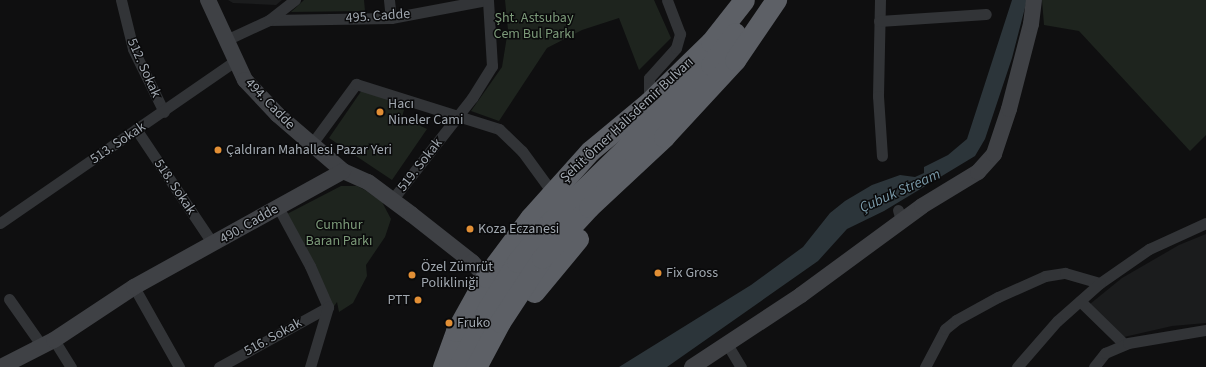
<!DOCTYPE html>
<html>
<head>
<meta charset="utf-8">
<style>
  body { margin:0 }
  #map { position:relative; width:1206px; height:367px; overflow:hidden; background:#0f0f10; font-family:"Source Sans 3",sans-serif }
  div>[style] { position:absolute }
  .built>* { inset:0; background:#1b1c1d }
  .green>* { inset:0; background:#1e241e }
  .water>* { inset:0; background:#2c353a }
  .street>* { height:11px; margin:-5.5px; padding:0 5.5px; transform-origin:5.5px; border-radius:5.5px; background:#323437 }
  .secondary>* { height:16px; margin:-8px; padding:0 8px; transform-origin:8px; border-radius:8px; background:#3f4145 }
  .highway>* { height:21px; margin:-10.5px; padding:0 10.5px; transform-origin:10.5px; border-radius:10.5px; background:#5d6066 }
  .dots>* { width:11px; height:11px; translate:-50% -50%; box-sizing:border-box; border:2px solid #0a0a0b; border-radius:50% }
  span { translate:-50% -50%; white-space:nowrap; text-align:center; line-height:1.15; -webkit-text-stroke:3px #0a0a0b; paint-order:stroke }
  .street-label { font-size:14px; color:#a1a8b0 }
  .park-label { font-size:14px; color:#7c9a79 }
  .poi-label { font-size:14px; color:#a1a8b0 }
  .left { translate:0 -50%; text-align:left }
  .right { translate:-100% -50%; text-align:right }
  .water-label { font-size:15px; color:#7a9aa9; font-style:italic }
</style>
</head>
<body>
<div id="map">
  <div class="built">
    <i style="clip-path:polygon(228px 0,282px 0,276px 5px,233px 3px)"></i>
    <i style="clip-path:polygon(1206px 234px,1206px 323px,1172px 326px,1124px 337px,1090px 304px,1122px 278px,1179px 245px)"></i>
  </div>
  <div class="green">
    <i style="clip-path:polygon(304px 0,364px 0,365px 11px,291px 12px)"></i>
    <i style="clip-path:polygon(505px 0,654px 0,671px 38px,639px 70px,619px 18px,582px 30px,547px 48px,499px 121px,471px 111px,502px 67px,508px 30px)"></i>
    <i style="clip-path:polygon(1042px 0,1206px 0,1206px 135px,1190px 151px,1079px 31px,1044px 25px)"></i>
    <i style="clip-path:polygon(362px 90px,406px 103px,402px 117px,427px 129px,392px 180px,329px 138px)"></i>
    <i style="clip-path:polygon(341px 186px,357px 186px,365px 190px,382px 202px,391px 219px,385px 237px,366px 265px,367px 276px,353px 303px,339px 312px,337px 302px,330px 312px,287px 214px)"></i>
  </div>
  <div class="water">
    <i style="clip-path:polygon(1012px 0,1027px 0,1012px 58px,985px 139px,975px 156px,884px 211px,847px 229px,818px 261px,667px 367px,619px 367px,751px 285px,803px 247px,830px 213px,845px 201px,872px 185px,900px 175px,915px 177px,924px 173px,924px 167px,948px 155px,967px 139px)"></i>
  </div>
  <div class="street">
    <i style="left:121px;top:0;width:50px;rotate:76.2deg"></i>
    <i style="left:133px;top:49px;width:70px;rotate:63.8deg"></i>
    <i style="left:389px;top:0;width:18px;rotate:84deg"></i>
    <i style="left:880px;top:0;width:96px;rotate:91.2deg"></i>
    <i style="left:878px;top:96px;width:60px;rotate:86.2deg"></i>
    <i style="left:269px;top:20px;width:122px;rotate:-0.9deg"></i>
    <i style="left:391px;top:18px;width:97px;rotate:-10.7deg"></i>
    <i style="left:879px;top:21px;width:107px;rotate:-3.7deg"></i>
    <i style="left:226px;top:40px;width:47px;rotate:-24.9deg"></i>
    <i style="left:269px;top:20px;width:33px;rotate:-38deg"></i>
    <i style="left:649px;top:101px;width:23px;rotate:-90deg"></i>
    <i style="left:649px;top:78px;width:40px;rotate:-48deg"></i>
    <i style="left:676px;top:48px;width:15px;rotate:-74deg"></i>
    <i style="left:680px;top:34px;width:36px;rotate:-111deg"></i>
    <i style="left:136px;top:129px;width:138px;rotate:56.2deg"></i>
    <i style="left:311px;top:145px;width:76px;rotate:-53.6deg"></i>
    <i style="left:356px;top:84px;width:150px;rotate:17.5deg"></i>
    <i style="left:499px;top:129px;width:32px;rotate:44deg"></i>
    <i style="left:522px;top:151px;width:51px;rotate:53.8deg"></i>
    <i style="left:392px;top:200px;width:130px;rotate:-51.9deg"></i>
    <i style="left:472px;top:98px;width:38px;rotate:-58deg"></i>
    <i style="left:492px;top:66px;width:66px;rotate:-93.5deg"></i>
    <i style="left:278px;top:207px;width:67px;rotate:61.5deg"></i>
    <i style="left:310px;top:266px;width:45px;rotate:66.3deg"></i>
    <i style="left:898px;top:210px;width:10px;rotate:73deg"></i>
    <i style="left:0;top:223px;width:285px;rotate:-34.6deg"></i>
    <i style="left:1100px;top:283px;width:60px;rotate:-34.8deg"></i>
    <i style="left:1149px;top:249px;width:63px;rotate:-24.5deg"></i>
    <i style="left:134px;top:287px;width:92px;rotate:60.6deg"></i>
    <i style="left:9px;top:299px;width:57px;rotate:54.9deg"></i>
    <i style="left:1080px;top:301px;width:62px;rotate:44.3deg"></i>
    <i style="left:54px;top:340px;width:32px;rotate:58deg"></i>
    <i style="left:727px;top:344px;width:27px;rotate:59deg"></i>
    <i style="left:219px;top:367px;width:124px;rotate:-28.8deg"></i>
    <i style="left:310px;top:367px;width:63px;rotate:-73.3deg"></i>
    <i style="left:925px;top:367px;width:43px;rotate:-62.2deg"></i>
    <i style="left:945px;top:329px;width:14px;rotate:-39deg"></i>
    <i style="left:956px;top:320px;width:48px;rotate:-28.7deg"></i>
    <i style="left:998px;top:297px;width:51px;rotate:-24.1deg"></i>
    <i style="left:1045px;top:276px;width:20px;rotate:-9deg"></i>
    <i style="left:1065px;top:273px;width:36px;rotate:16deg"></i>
    <i style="left:1100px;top:283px;width:57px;rotate:138.5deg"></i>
    <i style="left:1057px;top:321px;width:61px;rotate:131deg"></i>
    <i style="left:1094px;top:367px;width:18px;rotate:-52deg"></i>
    <i style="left:1105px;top:353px;width:25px;rotate:-23deg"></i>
    <i style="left:1128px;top:343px;width:79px;rotate:-9.5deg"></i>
  </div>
  <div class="secondary">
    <i style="left:208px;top:0;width:88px;rotate:65.2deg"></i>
    <i style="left:245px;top:80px;width:48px;rotate:46.7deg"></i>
    <i style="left:278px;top:115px;width:86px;rotate:40.7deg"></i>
    <i style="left:343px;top:171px;width:27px;rotate:24deg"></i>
    <i style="left:368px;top:182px;width:54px;rotate:36.7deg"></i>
    <i style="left:411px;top:214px;width:78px;rotate:38.2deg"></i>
    <i style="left:472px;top:262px;width:21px;rotate:47deg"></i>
    <i style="left:1px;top:367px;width:59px;rotate:-27deg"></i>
    <i style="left:54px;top:340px;width:96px;rotate:-33.5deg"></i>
    <i style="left:134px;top:287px;width:239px;rotate:-29deg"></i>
    <i style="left:692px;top:367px;width:131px;rotate:-33.4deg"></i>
    <i style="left:801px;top:295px;width:150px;rotate:-36.3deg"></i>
    <i style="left:922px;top:206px;width:66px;rotate:-31.3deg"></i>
    <i style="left:978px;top:172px;width:24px;rotate:-48deg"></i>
    <i style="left:994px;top:154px;width:47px;rotate:-71.6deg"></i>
    <i style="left:1009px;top:109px;width:88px;rotate:-75.5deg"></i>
    <i style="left:1031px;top:24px;width:24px;rotate:-83deg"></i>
  </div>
  <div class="highway">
    <i style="left:534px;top:292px;width:69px;rotate:-50.3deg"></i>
    <i style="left:443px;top:367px;width:38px;rotate:-70deg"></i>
    <i style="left:456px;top:331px;width:62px;rotate:-60.9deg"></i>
    <i style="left:486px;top:277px;width:74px;rotate:-53.3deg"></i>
    <i style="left:530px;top:218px;width:90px;rotate:-48.2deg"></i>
    <i style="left:590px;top:151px;width:77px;rotate:-39.7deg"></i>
    <i style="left:649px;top:102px;width:86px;rotate:-44.1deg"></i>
    <i style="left:711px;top:42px;width:53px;rotate:-51.8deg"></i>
    <i style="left:459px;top:367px;width:64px;rotate:-63.8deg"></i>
    <i style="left:487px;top:310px;width:57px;rotate:-58deg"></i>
    <i style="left:517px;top:262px;width:55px;rotate:-50.2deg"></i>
    <i style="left:552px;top:220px;width:222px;rotate:-44.3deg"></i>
    <i style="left:711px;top:65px;width:40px;rotate:-53deg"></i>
    <i style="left:476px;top:367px;width:51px;rotate:-61.9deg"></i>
    <i style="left:500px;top:322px;width:77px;rotate:-56.7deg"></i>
    <i style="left:542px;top:258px;width:69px;rotate:-47.3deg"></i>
    <i style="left:589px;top:207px;width:103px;rotate:-43deg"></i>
    <i style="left:664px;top:137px;width:105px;rotate:-47.3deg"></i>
    <i style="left:735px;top:60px;width:73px;rotate:-55.7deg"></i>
  </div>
  <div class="dots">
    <i style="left:380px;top:112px;background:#e28f35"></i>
    <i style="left:218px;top:150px;background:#e28f35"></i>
    <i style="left:470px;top:229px;background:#e28f35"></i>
    <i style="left:658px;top:273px;background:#e28f35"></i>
    <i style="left:412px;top:275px;background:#e28f35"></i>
    <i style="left:418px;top:300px;background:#e28f35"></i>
    <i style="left:449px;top:323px;background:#e28f35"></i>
  </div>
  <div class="street-label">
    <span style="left:378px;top:16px;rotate:-4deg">495. Cadde</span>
    <span style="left:144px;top:68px;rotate:66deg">512. Sokak</span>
    <span style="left:270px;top:104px;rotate:46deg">494. Cadde</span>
    <span style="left:627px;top:120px;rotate:-43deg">Şehit Ömer Halisdemir Bulvarı</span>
    <span style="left:118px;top:143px;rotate:-34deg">513. Sokak</span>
    <span style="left:420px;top:165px;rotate:-52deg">519. Sokak</span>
    <span style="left:175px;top:187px;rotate:56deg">518. Sokak</span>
    <span style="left:249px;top:224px;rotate:-30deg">490. Cadde</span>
    <span style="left:273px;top:337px;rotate:-29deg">516. Sokak</span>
  </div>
  <div class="park-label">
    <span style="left:534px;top:26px">Şht. Astsubay<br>Cem Bul Parkı</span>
    <span style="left:339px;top:233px">Cumhur<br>Baran Parkı</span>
  </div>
  <div class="poi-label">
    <span class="left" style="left:388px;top:112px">Hacı<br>Nineler Cami</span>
    <span class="left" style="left:226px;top:150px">Çaldıran Mahallesi Pazar Yeri</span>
    <span class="left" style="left:478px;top:229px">Koza Eczanesi</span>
    <span class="left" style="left:421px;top:275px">Özel Zümrüt<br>Polikliniği</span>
    <span class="left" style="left:666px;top:273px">Fix Gross</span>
    <span class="right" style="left:410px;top:300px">PTT</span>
    <span class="left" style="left:457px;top:323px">Fruko</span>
  </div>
  <div class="water-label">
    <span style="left:900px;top:191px;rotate:-24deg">Çubuk Stream</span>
  </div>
</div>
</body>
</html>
